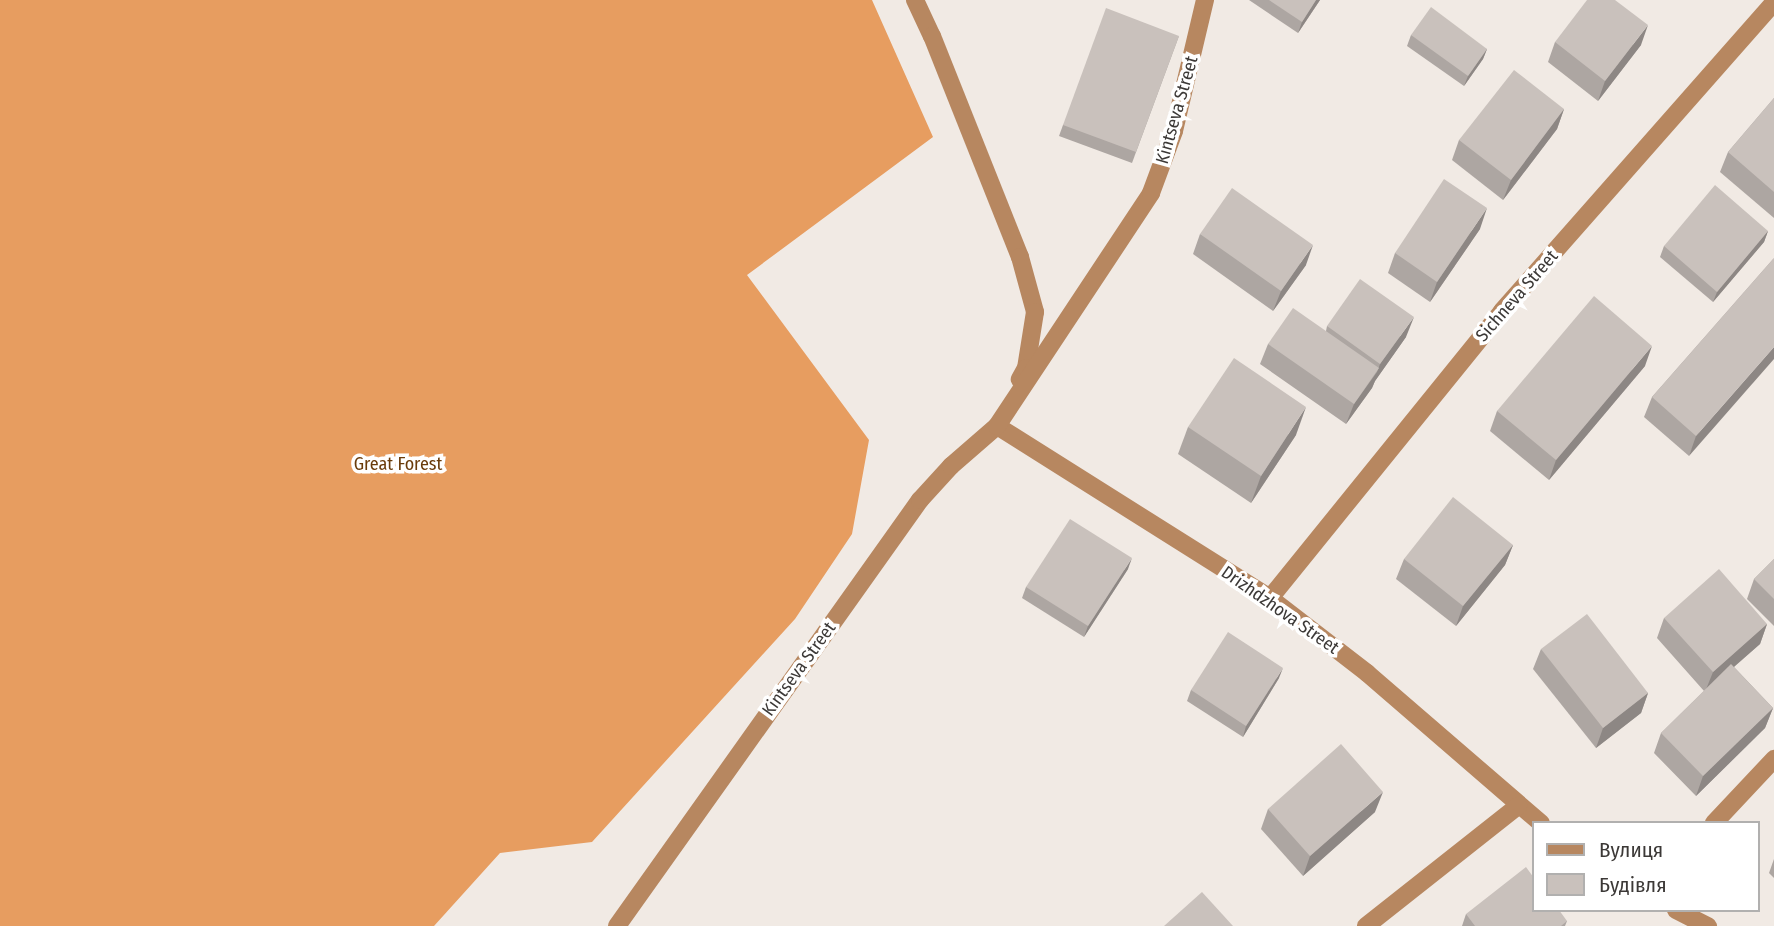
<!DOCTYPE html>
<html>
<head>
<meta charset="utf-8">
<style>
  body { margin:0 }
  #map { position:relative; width:1774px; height:926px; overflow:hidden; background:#f1eae4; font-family:"Fira Sans Condensed",sans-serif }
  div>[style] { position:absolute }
  .forest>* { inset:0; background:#e79d60 }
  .minor>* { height:18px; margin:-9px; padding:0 9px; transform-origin:9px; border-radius:9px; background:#b78760 }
  .wall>* { inset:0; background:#ada6a2 }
  .shaded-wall>* { inset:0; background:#8d8784 }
  .building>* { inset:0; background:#c9c1bc }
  span { translate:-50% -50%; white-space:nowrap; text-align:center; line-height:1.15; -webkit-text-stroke:7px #fff; paint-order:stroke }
  .street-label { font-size:18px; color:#3c3937 }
  .park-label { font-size:18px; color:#6a3b0a }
  .legend { position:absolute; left:1532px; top:821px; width:228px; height:91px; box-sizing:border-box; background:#fff; border:2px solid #b1b0af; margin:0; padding:9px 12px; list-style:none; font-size:21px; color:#3c3937 }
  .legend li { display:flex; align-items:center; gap:14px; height:35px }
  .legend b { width:35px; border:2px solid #b1b0af }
</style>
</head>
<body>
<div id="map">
  <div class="forest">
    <i style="clip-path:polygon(0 0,872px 0,933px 137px,747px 275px,869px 440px,852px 534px,795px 619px,592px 842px,500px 853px,434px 926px,0 926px)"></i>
  </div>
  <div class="minor">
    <i style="left:915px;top:0;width:40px;rotate:65deg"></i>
    <i style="left:932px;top:36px;width:238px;rotate:68.3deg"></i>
    <i style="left:1020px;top:257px;width:57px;rotate:74.7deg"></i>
    <i style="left:1035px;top:312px;width:57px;rotate:99.1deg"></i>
    <i style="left:1026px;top:368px;width:13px;rotate:119deg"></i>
    <i style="left:997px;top:426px;width:323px;rotate:32.2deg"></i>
    <i style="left:1270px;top:598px;width:123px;rotate:37.7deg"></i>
    <i style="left:1367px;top:673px;width:230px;rotate:40.8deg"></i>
    <i style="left:1270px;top:598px;width:369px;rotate:-51deg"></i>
    <i style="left:1502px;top:311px;width:412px;rotate:-48.6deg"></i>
    <i style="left:1714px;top:823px;width:88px;rotate:-46.8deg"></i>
    <i style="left:1676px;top:910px;width:36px;rotate:27deg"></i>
    <i style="left:617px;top:926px;width:523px;rotate:-54.58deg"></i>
    <i style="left:920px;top:500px;width:46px;rotate:-47.6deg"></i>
    <i style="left:951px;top:466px;width:61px;rotate:-41deg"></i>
    <i style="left:997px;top:426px;width:279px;rotate:-56.5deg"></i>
    <i style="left:1151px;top:193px;width:66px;rotate:-69.6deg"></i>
    <i style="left:1174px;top:131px;width:135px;rotate:-76.7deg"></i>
    <i style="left:1366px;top:926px;width:194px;rotate:-38.3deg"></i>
  </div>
  <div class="wall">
    <i style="clip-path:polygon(1249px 0,1320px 0,1298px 33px)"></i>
    <i style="clip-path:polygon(1411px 35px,1487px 49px,1483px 59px,1464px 86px,1407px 46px)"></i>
    <i style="clip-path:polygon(1179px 36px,1132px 163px,1059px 136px,1063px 125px)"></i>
    <i style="clip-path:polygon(1555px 42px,1641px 45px,1598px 101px,1548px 62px)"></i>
    <i style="clip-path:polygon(1774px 98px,1774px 218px,1720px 172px,1728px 152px)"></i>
    <i style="clip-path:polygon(1564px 109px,1557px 129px,1503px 200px,1452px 160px,1459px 140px)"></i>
    <i style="clip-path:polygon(1480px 229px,1430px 302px,1388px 273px,1395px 253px)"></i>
    <i style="clip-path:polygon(1768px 231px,1764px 242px,1713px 302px,1660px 257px,1664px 246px)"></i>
    <i style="clip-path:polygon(1200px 234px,1306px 265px,1273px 311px,1193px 254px)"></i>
    <i style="clip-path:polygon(1774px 258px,1689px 456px,1644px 417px,1652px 397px)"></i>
    <i style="clip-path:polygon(1327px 326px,1406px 337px,1375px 381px,1372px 388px,1346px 424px,1260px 364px,1268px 344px,1326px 331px)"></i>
    <i style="clip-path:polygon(1645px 366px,1549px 480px,1490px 431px,1497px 411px)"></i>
    <i style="clip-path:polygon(1188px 427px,1296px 435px,1251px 503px,1178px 454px)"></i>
    <i style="clip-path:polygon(1513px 545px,1505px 565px,1456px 626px,1396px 579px,1404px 559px)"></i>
    <i style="clip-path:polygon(1774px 559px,1774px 626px,1747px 599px,1754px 579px)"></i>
    <i style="clip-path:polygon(1128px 569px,1084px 637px,1022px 598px,1026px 587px)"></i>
    <i style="clip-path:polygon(1664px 618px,1767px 624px,1760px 644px,1734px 667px,1773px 708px,1765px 728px,1696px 796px,1654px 753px,1661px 733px,1704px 691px,1657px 638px)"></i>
    <i style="clip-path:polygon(1541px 649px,1648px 693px,1641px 713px,1596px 748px,1533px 669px)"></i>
    <i style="clip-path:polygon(1279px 678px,1243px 737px,1187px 701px,1191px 690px)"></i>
    <i style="clip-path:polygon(1268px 809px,1375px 812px,1303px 876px,1261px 829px)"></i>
    <i style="clip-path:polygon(1774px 859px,1774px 878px,1769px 873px)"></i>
    <i style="clip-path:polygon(1466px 914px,1567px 921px,1565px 926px,1462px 926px)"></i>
  </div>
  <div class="shaded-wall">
    <i style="clip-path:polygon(1316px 0,1320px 0,1298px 33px,1302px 22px)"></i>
    <i style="clip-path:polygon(1648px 25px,1641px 45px,1598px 101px,1605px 81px)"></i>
    <i style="clip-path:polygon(1487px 49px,1483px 59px,1464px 86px,1468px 76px)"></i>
    <i style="clip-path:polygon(1564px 109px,1557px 129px,1503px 200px,1511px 180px)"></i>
    <i style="clip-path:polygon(1487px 208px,1480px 229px,1430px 302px,1437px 282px)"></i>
    <i style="clip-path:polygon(1768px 231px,1764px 242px,1713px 302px,1717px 292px)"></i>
    <i style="clip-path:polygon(1313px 245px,1306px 265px,1273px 311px,1281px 291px)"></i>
    <i style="clip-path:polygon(1414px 317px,1406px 337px,1375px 381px,1372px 388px,1346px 424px,1354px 404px,1377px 372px,1380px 364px)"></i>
    <i style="clip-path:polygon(1652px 346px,1645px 366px,1549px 480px,1556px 460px)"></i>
    <i style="clip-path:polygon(1774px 347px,1774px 359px,1689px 456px,1696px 436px)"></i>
    <i style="clip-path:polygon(1306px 407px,1296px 435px,1251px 503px,1261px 476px)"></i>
    <i style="clip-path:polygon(1513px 545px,1505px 565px,1456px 626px,1463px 606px)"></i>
    <i style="clip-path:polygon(1132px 558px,1128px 569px,1084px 637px,1088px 626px)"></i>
    <i style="clip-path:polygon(1767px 624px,1760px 644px,1705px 692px,1713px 672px)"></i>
    <i style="clip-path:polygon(1283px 668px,1279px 678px,1243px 737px,1246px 726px)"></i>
    <i style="clip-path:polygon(1648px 693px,1641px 713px,1596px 748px,1603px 728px)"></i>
    <i style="clip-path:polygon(1773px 708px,1765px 728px,1696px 796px,1703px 776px)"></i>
    <i style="clip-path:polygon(1383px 792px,1375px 812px,1303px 876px,1310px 856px)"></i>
  </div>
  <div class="building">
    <i style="clip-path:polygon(1269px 0,1316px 0,1302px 22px)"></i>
    <i style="clip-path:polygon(1587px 0,1615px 0,1648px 25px,1605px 81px,1555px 42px)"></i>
    <i style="clip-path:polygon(1431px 7px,1487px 49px,1468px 76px,1411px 35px)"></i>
    <i style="clip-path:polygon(1106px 8px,1179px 36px,1136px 152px,1063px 125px)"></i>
    <i style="clip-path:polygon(1514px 70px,1564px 109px,1511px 180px,1459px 140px)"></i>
    <i style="clip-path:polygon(1774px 98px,1774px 192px,1728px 152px)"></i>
    <i style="clip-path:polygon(1444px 179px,1487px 208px,1437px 282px,1395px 253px)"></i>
    <i style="clip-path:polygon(1715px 185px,1768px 231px,1717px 292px,1664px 246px)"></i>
    <i style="clip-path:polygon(1232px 188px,1313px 245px,1281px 291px,1200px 234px)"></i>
    <i style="clip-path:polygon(1774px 258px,1774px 347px,1696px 436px,1652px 397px)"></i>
    <i style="clip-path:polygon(1360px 279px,1414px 317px,1380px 364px,1327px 326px)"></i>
    <i style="clip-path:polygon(1594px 296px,1652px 346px,1556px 460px,1497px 411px)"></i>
    <i style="clip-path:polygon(1293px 308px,1379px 368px,1354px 404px,1268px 344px)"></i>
    <i style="clip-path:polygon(1234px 358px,1306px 407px,1261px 476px,1188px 427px)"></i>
    <i style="clip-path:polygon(1453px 497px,1513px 545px,1463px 606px,1404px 559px)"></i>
    <i style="clip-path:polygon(1070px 519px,1132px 558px,1088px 626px,1026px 587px)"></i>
    <i style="clip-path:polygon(1774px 559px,1774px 599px,1754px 579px)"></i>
    <i style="clip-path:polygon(1719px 569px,1767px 624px,1713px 672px,1664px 618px)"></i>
    <i style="clip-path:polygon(1587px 614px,1648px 693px,1603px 728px,1541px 649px)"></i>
    <i style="clip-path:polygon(1228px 632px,1283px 668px,1246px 726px,1191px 690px)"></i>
    <i style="clip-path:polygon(1731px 664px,1773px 708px,1703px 776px,1661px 733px)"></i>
    <i style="clip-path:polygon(1341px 744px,1383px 792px,1310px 856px,1268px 809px)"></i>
    <i style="clip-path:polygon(1526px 867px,1534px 878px,1534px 910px,1559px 910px,1567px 921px,1561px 926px,1475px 926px,1466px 914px)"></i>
    <i style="clip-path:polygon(1202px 892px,1233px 926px,1164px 926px)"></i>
  </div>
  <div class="street-label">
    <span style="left:1177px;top:110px;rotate:-74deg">Kintseva Street</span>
    <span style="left:1517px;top:296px;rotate:-49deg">Sichneva Street</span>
    <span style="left:1280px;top:610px;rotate:35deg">Drizhdzhova Street</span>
    <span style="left:799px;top:669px;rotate:-54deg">Kintseva Street</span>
  </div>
  <div class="park-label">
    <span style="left:398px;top:464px">Great Forest</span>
  </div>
  <ul class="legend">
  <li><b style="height:9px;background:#b78760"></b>Вулиця</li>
  <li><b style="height:19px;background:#c9c1bc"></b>Будівля</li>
  </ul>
</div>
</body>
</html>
